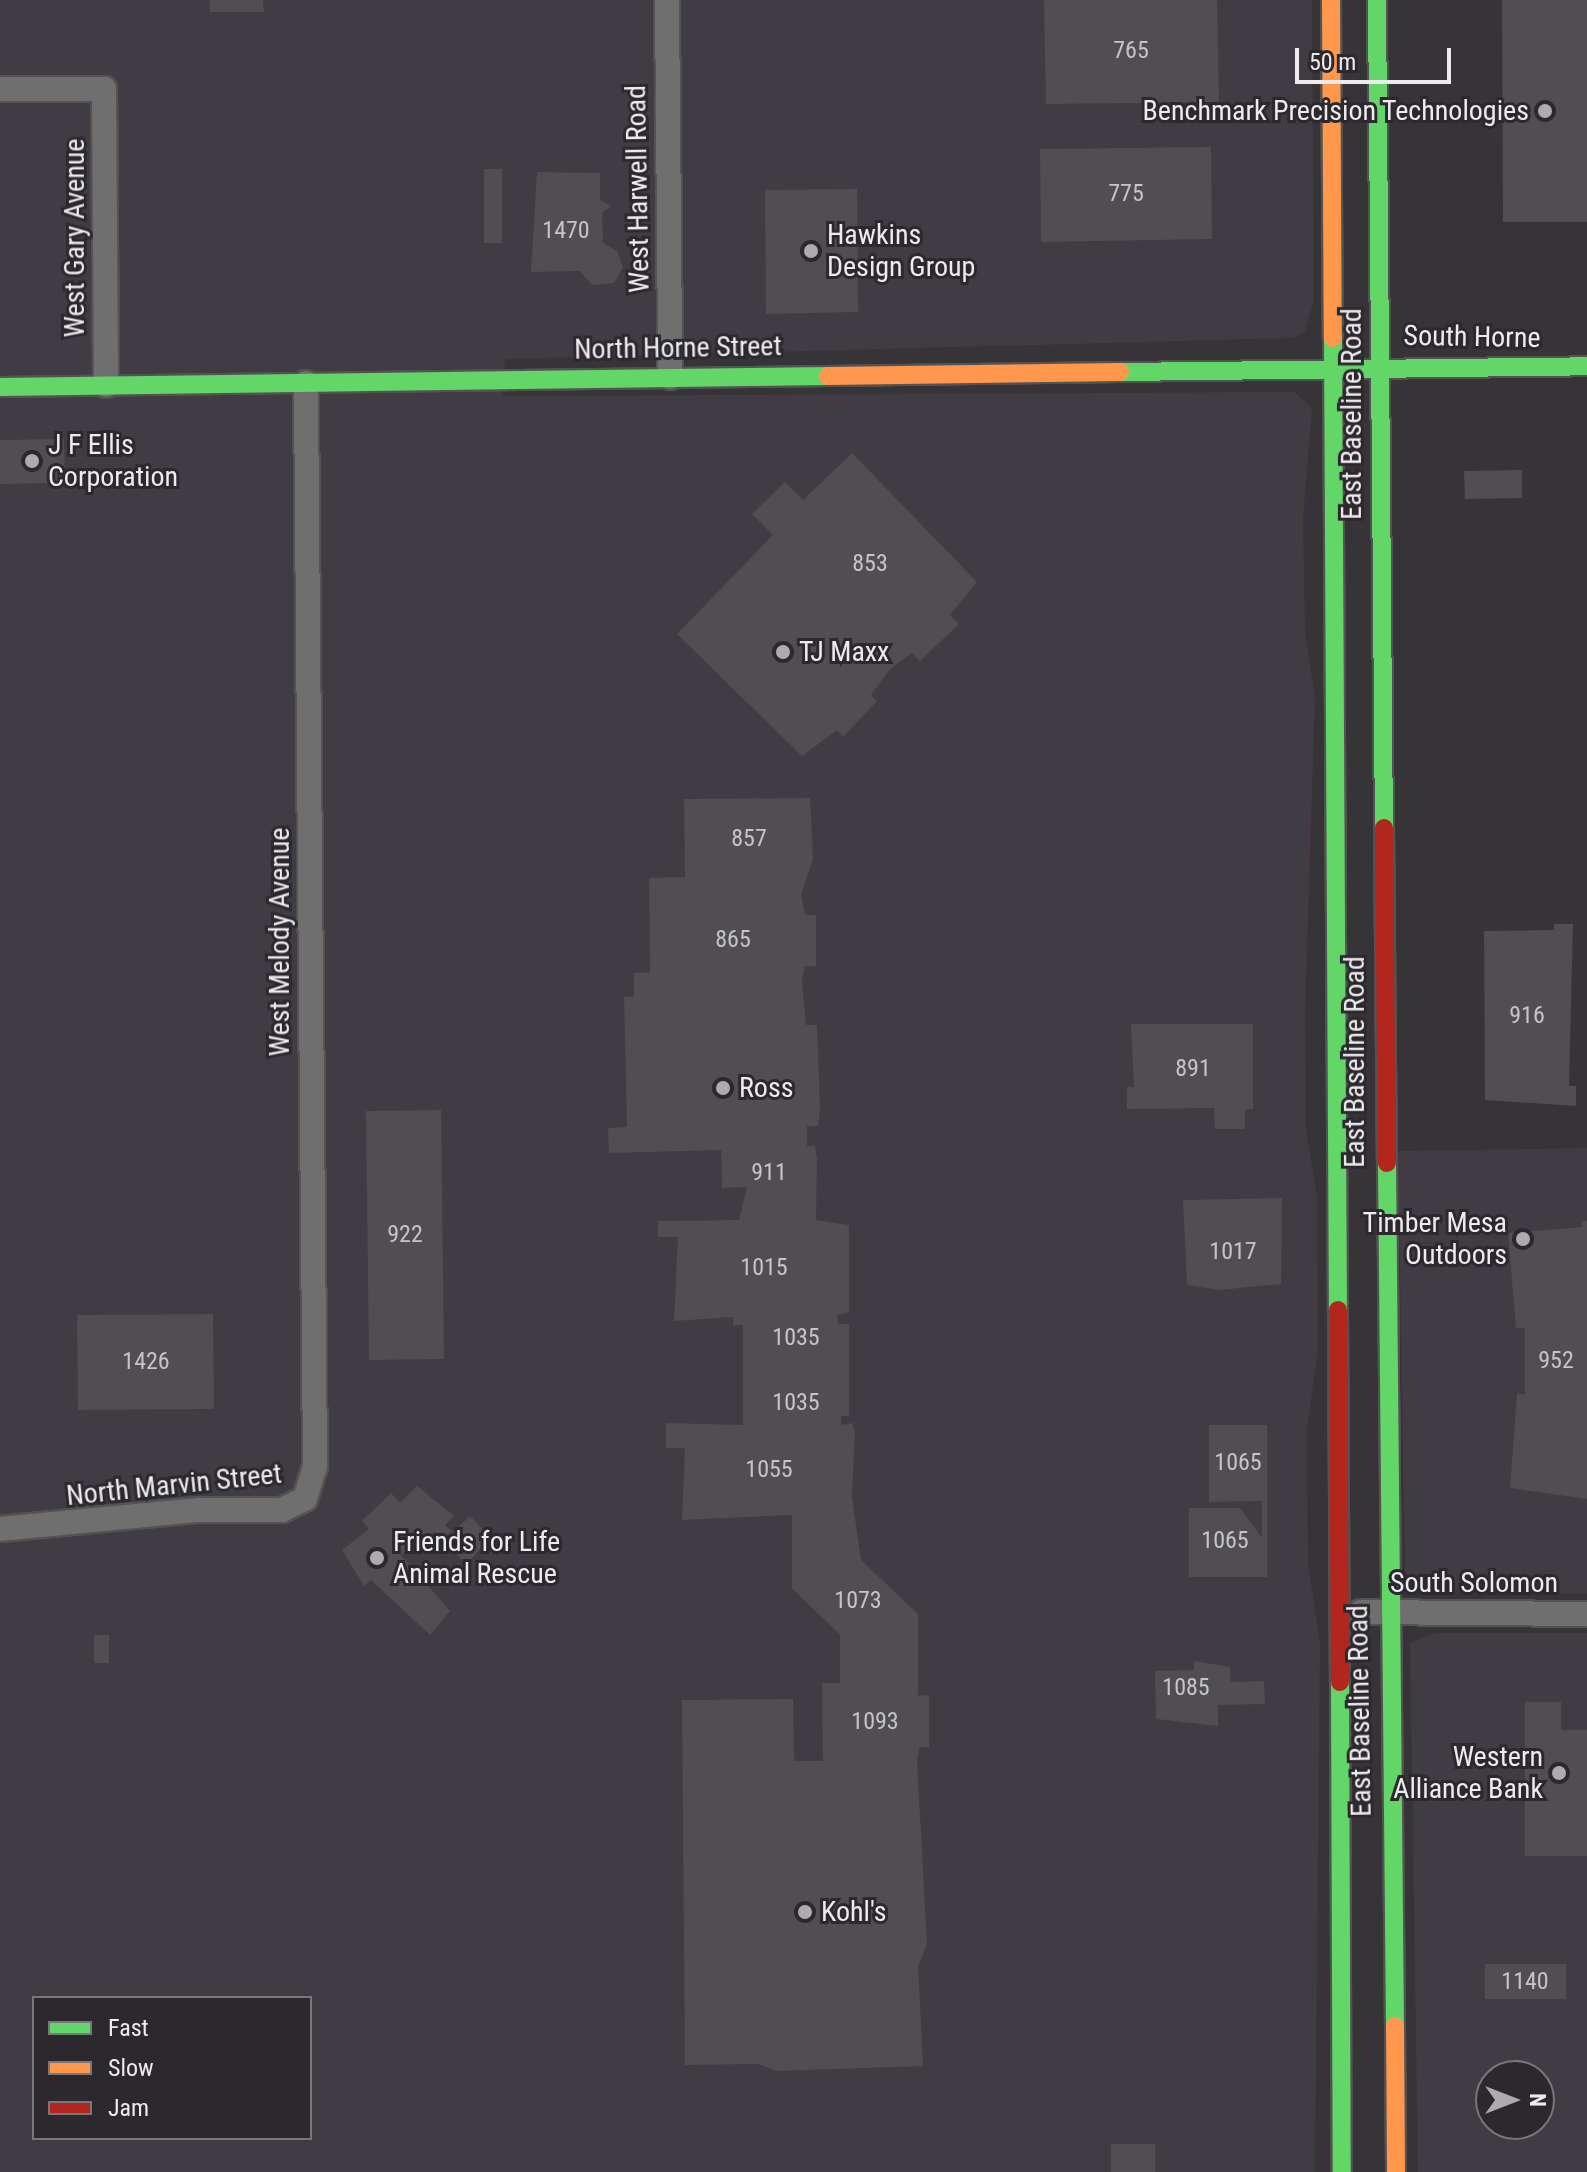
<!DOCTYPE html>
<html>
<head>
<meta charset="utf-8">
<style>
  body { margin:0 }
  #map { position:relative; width:1587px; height:2172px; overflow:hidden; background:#363437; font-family:"Roboto Condensed",sans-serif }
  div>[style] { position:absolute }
  .built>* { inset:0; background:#413b43 }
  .building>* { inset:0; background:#504e51 }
  .roads { filter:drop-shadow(2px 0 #535254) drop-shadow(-2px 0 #535254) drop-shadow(0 2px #535254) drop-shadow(0 -2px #535254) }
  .street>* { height:24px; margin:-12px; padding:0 12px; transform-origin:12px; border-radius:12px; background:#706f70 }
  .fast>* { height:18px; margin:-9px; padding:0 9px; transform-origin:9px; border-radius:9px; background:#63d668 }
  .slow>* { height:18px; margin:-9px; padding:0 9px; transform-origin:9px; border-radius:9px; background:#ff974d }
  .jam>* { height:18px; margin:-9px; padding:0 9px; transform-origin:9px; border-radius:9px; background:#b3261e }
  .dots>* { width:22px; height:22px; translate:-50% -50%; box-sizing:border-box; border:4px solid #2c292e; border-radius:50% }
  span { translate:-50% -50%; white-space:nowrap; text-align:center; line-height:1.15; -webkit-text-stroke:6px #2c292e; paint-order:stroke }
  .number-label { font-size:24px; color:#c6c4c7 }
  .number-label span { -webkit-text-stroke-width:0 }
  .poi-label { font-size:28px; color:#edebee }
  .right { translate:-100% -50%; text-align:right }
  .left { translate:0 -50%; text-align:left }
  .street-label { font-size:28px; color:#edebee }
  .legend { position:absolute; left:32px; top:1996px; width:280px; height:144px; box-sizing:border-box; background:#2c292e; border:2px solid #79777b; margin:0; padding:10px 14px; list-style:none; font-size:24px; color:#edebee }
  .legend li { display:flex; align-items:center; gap:16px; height:40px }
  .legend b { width:40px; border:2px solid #79777b }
  .north { position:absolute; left:1475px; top:2060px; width:80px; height:80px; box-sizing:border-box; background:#2c292e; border:2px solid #79777b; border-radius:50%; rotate:90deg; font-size:22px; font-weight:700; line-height:32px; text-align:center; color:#edebee }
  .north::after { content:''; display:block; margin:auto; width:28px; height:36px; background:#adabae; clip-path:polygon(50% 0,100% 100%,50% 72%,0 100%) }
  .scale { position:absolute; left:1295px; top:48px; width:156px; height:36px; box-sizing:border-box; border:4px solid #edebee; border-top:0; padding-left:10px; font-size:24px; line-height:28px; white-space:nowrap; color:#edebee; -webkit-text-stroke:6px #2c292e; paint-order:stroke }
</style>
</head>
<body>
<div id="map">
  <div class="built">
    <i style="clip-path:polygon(evenodd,0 0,1312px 0,1314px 300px,1305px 331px,1294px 338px,505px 359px,503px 396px,1294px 392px,1312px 408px,1303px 518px,1305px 631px,1315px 698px,1305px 1012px,1306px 1130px,1317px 1197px,1318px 1349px,1307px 1430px,1308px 1563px,1320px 1643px,1315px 2172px,0 2172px,0 0,34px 1998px,310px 1998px,310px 2138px,34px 2138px,34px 1998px)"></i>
    <i style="clip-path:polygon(1587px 1148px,1587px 1594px,1417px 1589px,1405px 1572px,1398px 1151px)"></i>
    <i style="clip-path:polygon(evenodd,1436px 1633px,1587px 1633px,1587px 2172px,1418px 2172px,1410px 1643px,1436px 1633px,1491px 2076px,1539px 2076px,1539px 2124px,1491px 2124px,1491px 2076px)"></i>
  </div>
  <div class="building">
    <i style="clip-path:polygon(209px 0,263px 0,264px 12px,210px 12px)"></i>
    <i style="clip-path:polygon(1044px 0,1217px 0,1219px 102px,1046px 104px)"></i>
    <i style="clip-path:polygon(1502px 0,1587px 0,1587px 222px,1503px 222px)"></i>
    <i style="clip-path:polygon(1211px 147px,1212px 239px,1041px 242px,1040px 149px)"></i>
    <i style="clip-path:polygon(484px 169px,502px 169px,502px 243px,484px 243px)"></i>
    <i style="clip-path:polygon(537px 172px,600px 173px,600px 200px,611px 206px,602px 213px,603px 243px,617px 251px,623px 267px,614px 283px,592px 285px,580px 271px,531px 272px)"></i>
    <i style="clip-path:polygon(857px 189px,858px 312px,766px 314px,765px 190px)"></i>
    <i style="clip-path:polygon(64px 439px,65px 483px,0 484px,0 440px)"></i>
    <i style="clip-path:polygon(852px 453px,977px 582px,950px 615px,959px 624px,920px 661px,912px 653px,890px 669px,871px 695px,877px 701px,843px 737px,837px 730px,802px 756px,677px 634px,773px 535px,752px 514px,785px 482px,803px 500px)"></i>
    <i style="clip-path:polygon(1522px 470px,1522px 498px,1465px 499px,1464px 471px)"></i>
    <i style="clip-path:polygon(810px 798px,813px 859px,801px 895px,805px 915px,816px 915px,816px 966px,805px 966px,802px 981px,806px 1025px,817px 1025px,820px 1109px,818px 1126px,807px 1126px,807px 1146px,815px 1146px,817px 1159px,816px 1220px,849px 1225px,849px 1312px,837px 1316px,838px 1324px,849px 1324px,849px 1416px,841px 1416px,841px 1425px,852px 1423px,855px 1432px,852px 1497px,861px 1560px,918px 1614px,918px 1696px,929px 1695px,929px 1747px,920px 1747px,917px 1760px,927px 1944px,918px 1966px,923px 2066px,777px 2071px,758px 2064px,685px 2065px,682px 1700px,793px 1699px,794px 1761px,823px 1761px,822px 1683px,840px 1683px,840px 1635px,792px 1588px,792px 1515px,682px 1520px,685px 1448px,666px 1448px,666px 1423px,743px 1425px,743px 1325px,733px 1325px,733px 1317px,674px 1321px,678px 1237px,658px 1237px,658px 1221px,739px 1220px,747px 1187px,722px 1188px,721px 1150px,609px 1153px,608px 1128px,627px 1127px,624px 997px,634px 996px,634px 973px,650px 972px,649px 878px,685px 877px,684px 799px)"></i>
    <i style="clip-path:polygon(1554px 924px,1573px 924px,1569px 1086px,1576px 1086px,1576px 1106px,1485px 1100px,1484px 931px,1554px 930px)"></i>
    <i style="clip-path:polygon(1131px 1024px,1253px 1024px,1253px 1109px,1245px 1109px,1245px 1129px,1215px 1129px,1214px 1108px,1127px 1109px,1127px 1087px,1134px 1087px)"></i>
    <i style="clip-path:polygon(441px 1110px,444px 1359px,369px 1360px,366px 1111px)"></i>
    <i style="clip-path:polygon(1282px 1198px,1281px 1284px,1219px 1290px,1187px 1285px,1183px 1200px)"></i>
    <i style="clip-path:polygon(1582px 1221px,1587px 1221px,1587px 1499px,1510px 1488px,1517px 1394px,1525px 1394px,1525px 1328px,1516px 1328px,1508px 1233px,1582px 1227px)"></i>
    <i style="clip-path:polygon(213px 1314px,214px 1409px,78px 1410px,77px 1315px)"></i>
    <i style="clip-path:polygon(1209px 1425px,1267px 1425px,1267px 1577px,1189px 1577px,1189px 1508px,1240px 1508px,1262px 1538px,1262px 1501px,1209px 1502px)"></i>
    <i style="clip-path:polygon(417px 1486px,454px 1516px,445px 1525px,452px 1531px,433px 1550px,420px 1536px,401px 1555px,450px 1611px,430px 1635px,371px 1580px,364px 1586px,342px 1550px,369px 1529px,362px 1521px,391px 1493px,400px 1503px)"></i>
    <i style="clip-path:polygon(470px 1516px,490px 1536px,467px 1565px,444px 1541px)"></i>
    <i style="clip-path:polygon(94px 1635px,109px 1635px,109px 1663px,94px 1663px)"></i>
    <i style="clip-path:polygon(1194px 1661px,1230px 1667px,1231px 1682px,1264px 1681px,1265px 1704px,1218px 1705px,1218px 1726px,1156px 1719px,1155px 1671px,1194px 1670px)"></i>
    <i style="clip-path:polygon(1525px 1702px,1561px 1702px,1561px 1730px,1587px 1730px,1587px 1856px,1525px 1856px)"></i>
    <i style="clip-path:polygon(1485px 1964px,1566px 1964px,1566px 1999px,1485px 1999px)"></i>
    <i style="clip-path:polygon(1111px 2144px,1155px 2144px,1155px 2172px,1111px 2172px)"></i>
  </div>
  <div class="roads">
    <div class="street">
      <i style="left:667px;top:0;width:377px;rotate:89.5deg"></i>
      <i style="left:0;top:89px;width:104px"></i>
      <i style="left:104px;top:89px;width:296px;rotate:89.6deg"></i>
      <i style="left:0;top:1529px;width:200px;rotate:-5.5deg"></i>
      <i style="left:199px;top:1510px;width:83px"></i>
      <i style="left:282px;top:1510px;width:25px;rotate:-26deg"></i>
      <i style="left:305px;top:1499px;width:34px;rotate:-73deg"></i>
      <i style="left:315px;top:1467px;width:1084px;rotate:-90.48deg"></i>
      <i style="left:1361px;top:1612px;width:226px;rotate:0.5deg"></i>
    </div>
    <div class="fast">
      <i style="left:1377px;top:0;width:828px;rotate:89.52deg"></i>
      <i style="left:1333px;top:338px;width:972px;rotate:89.71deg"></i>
      <i style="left:1120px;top:372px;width:467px;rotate:-0.7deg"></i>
      <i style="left:0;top:387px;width:828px;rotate:-0.76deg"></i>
      <i style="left:1387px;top:1163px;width:863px;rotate:89.47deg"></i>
      <i style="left:1340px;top:1682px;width:490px;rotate:89.8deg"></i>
    </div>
    <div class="slow">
      <i style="left:1331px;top:0;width:338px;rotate:89.7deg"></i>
      <i style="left:828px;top:376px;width:292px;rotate:-0.8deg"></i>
      <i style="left:1395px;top:2026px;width:146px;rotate:89.6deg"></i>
    </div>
    <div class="jam">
      <i style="left:1384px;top:828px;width:335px;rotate:89.5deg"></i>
      <i style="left:1338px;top:1310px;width:372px;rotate:89.7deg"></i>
    </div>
  </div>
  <div class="dots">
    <i style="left:1545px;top:111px;background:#adabae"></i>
    <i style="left:811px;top:251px;background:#adabae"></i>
    <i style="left:32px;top:461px;background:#adabae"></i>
    <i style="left:783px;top:652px;background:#adabae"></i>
    <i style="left:723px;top:1088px;background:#adabae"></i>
    <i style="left:1523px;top:1239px;background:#adabae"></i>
    <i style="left:377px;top:1558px;background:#adabae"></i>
    <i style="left:1559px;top:1773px;background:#adabae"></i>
    <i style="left:805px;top:1912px;background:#adabae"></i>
  </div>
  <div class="number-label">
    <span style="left:1131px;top:51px">765</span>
    <span style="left:1126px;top:194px">775</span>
    <span style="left:566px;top:231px">1470</span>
    <span style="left:870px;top:564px">853</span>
    <span style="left:749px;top:839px">857</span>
    <span style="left:733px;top:940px">865</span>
    <span style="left:1527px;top:1016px">916</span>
    <span style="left:1193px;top:1069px">891</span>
    <span style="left:769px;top:1173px">911</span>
    <span style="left:405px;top:1235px">922</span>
    <span style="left:1233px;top:1252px">1017</span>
    <span style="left:764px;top:1268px">1015</span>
    <span style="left:796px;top:1338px">1035</span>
    <span style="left:1556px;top:1361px">952</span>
    <span style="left:146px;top:1362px">1426</span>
    <span style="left:796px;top:1403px">1035</span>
    <span style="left:1238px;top:1463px">1065</span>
    <span style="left:769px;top:1470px">1055</span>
    <span style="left:1225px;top:1541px">1065</span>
    <span style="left:858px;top:1601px">1073</span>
    <span style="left:1186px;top:1688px">1085</span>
    <span style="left:875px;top:1722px">1093</span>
    <span style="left:1525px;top:1982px">1140</span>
  </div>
  <div class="poi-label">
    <span class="right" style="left:1529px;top:111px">Benchmark Precision Technologies</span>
    <span class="left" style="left:827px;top:251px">Hawkins<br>Design Group</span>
    <span class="left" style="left:48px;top:461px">J F Ellis<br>Corporation</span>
    <span class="left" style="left:799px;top:652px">TJ Maxx</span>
    <span class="left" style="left:739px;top:1088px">Ross</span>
    <span class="right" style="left:1507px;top:1239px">Timber Mesa<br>Outdoors</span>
    <span class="left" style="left:393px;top:1558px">Friends for Life<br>Animal Rescue</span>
    <span class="right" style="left:1543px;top:1773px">Western<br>Alliance Bank</span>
    <span class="left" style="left:821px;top:1912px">Kohl's</span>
  </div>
  <div class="street-label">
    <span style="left:638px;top:189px;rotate:-91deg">West Harwell Road</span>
    <span style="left:75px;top:238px;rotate:-90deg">West Gary Avenue</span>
    <span style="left:1472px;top:337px;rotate:1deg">South Horne</span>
    <span style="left:678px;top:348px;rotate:-1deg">North Horne Street</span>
    <span style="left:1352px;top:414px;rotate:-90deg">East Baseline Road</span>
    <span style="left:280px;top:942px;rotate:-90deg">West Melody Avenue</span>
    <span style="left:1355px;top:1062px;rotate:-90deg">East Baseline Road</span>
    <span style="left:174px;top:1485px;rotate:-6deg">North Marvin Street</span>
    <span style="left:1474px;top:1583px">South Solomon</span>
    <span style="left:1360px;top:1711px;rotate:-91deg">East Baseline Road</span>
  </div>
  <ul class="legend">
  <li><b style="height:10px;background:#63d668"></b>Fast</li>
  <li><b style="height:10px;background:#ff974d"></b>Slow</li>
  <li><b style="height:10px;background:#b3261e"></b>Jam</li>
  </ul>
  <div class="north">N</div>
  <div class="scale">50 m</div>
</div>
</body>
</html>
